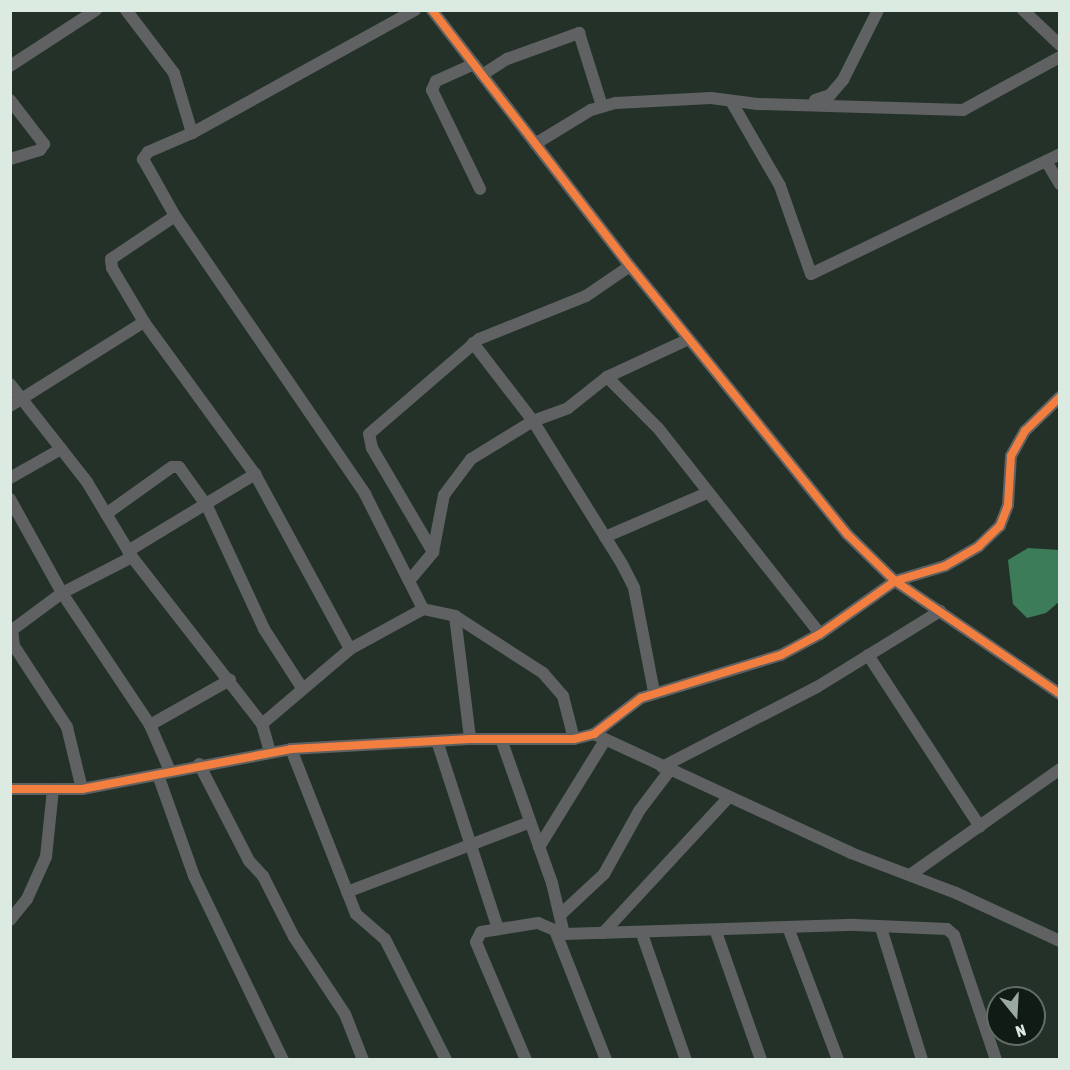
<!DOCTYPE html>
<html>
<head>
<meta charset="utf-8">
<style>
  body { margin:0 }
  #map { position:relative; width:1070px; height:1070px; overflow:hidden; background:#233129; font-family:"Asap Condensed",sans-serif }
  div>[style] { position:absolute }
  .water>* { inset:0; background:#3c7c59 }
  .street>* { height:12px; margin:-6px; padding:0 6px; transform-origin:6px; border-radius:6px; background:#5f6162 }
  .cycleway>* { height:8px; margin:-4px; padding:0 4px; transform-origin:4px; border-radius:4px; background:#f27e40 }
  span { translate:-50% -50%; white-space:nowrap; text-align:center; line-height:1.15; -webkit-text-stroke:4.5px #101b15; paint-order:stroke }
  .frame { position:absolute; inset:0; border:12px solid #dcebe1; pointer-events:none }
  .north { position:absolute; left:986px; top:986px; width:60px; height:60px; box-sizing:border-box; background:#101b15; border:2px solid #626e67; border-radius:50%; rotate:162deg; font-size:16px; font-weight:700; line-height:24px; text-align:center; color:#dcebe1 }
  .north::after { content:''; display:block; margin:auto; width:21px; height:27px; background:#9baaa1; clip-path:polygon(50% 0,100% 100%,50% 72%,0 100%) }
</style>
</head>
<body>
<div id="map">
  <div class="water">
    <i style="clip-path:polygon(1028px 548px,1059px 550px,1060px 601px,1046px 613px,1027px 618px,1013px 604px,1008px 560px)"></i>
  </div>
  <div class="street">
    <i style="left:126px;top:10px;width:79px;rotate:52.7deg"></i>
    <i style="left:174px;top:73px;width:63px;rotate:73.3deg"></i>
    <i style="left:415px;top:10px;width:255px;rotate:151.1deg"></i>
    <i style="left:192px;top:133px;width:48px;rotate:156.6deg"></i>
    <i style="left:148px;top:152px;width:9px;rotate:126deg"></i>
    <i style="left:143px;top:159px;width:65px;rotate:60.7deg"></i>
    <i style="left:175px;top:216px;width:337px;rotate:55.6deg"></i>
    <i style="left:365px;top:494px;width:129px;rotate:63.2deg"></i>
    <i style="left:432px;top:10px;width:324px;rotate:52.3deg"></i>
    <i style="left:630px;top:266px;width:346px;rotate:51deg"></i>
    <i style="left:848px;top:535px;width:66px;rotate:44.4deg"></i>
    <i style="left:895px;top:581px;width:200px;rotate:34.4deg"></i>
    <i style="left:1023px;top:10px;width:51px;rotate:43.4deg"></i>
    <i style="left:474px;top:64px;width:42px;rotate:155.9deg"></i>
    <i style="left:436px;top:81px;width:10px;rotate:114deg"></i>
    <i style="left:432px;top:90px;width:110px;rotate:64.1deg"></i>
    <i style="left:10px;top:66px;width:103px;rotate:-33.1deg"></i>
    <i style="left:482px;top:75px;width:30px;rotate:-33deg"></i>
    <i style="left:507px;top:59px;width:77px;rotate:-19.9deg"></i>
    <i style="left:579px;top:33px;width:77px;rotate:72.5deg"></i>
    <i style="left:10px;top:100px;width:56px;rotate:52.3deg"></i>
    <i style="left:44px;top:144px;width:7px;rotate:124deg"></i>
    <i style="left:40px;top:150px;width:31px;rotate:163deg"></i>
    <i style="left:815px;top:100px;width:16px;rotate:-18deg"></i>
    <i style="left:830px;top:95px;width:20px;rotate:-49deg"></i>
    <i style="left:843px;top:80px;width:78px;rotate:-63.4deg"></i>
    <i style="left:731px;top:101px;width:98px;rotate:60deg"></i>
    <i style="left:780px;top:186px;width:93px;rotate:70.6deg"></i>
    <i style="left:811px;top:274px;width:276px;rotate:-25.7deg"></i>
    <i style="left:535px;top:144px;width:66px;rotate:-31.3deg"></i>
    <i style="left:591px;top:110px;width:26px;rotate:-16deg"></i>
    <i style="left:616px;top:103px;width:95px;rotate:-3deg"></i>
    <i style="left:711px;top:98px;width:47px;rotate:7.3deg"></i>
    <i style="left:758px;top:104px;width:205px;rotate:1.7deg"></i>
    <i style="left:963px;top:110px;width:111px;rotate:-28.7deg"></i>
    <i style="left:1046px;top:161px;width:27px;rotate:59deg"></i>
    <i style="left:175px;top:216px;width:77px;rotate:146.1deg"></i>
    <i style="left:111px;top:259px;width:9px;rotate:84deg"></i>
    <i style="left:112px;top:268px;width:63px;rotate:59.3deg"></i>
    <i style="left:144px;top:322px;width:188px;rotate:53.9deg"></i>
    <i style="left:255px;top:474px;width:199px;rotate:61.5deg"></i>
    <i style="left:473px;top:343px;width:98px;rotate:52.4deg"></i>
    <i style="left:533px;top:421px;width:168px;rotate:58.1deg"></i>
    <i style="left:622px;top:564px;width:27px;rotate:63deg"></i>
    <i style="left:634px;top:588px;width:106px;rotate:79.1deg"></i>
    <i style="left:607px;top:377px;width:72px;rotate:45deg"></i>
    <i style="left:658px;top:428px;width:262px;rotate:51.8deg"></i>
    <i style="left:10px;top:384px;width:125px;rotate:51.8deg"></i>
    <i style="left:87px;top:482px;width:87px;rotate:59deg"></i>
    <i style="left:132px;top:557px;width:212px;rotate:52.1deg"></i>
    <i style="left:262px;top:724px;width:29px;rotate:74deg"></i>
    <i style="left:10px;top:406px;width:158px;rotate:-32.1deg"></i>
    <i style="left:10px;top:478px;width:59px;rotate:-29.6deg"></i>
    <i style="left:10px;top:499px;width:107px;rotate:61deg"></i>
    <i style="left:62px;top:593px;width:159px;rotate:56.3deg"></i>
    <i style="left:150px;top:725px;width:50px;rotate:66.5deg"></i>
    <i style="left:106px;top:514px;width:81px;rotate:-35.5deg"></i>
    <i style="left:172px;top:467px;width:7px"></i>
    <i style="left:179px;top:467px;width:48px;rotate:54.3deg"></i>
    <i style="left:207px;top:506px;width:136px;rotate:65.1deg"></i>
    <i style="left:264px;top:629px;width:70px;rotate:57.2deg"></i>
    <i style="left:605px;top:537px;width:111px;rotate:-23.3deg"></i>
    <i style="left:128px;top:551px;width:149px;rotate:-31.2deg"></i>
    <i style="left:433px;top:552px;width:121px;rotate:-120.4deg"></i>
    <i style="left:372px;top:448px;width:14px;rotate:-102deg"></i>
    <i style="left:369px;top:434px;width:145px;rotate:-40.8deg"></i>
    <i style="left:479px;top:339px;width:115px;rotate:-21.9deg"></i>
    <i style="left:586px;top:296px;width:53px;rotate:-34.3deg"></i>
    <i style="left:409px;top:581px;width:38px;rotate:-50deg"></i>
    <i style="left:433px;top:552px;width:58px;rotate:-79.1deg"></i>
    <i style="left:444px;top:495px;width:45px;rotate:-53.1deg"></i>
    <i style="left:471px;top:459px;width:73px;rotate:-31.5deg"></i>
    <i style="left:533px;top:421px;width:37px;rotate:-20deg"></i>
    <i style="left:568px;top:408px;width:50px;rotate:-38.5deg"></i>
    <i style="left:607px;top:377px;width:90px;rotate:-24.9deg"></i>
    <i style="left:455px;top:616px;width:124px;rotate:83deg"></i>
    <i style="left:868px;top:655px;width:205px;rotate:56.9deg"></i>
    <i style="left:262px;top:724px;width:116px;rotate:-40.4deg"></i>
    <i style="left:350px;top:649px;width:83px;rotate:-28.7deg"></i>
    <i style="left:423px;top:609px;width:33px;rotate:12deg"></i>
    <i style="left:455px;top:616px;width:105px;rotate:32.9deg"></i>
    <i style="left:543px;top:673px;width:30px;rotate:49deg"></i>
    <i style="left:563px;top:696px;width:44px;rotate:75.7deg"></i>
    <i style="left:150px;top:725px;width:92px;rotate:-29.4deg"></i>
    <i style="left:594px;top:734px;width:283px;rotate:24.8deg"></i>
    <i style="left:851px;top:853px;width:112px;rotate:20.9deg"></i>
    <i style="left:956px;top:893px;width:115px;rotate:24.8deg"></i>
    <i style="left:501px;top:739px;width:153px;rotate:70.5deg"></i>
    <i style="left:552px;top:883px;width:52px;rotate:76.8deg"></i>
    <i style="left:437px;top:741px;width:198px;rotate:72deg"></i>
    <i style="left:291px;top:749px;width:177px;rotate:68.5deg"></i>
    <i style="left:356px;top:914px;width:38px;rotate:41deg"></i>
    <i style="left:385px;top:939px;width:136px;rotate:63.2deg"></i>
    <i style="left:199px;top:764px;width:109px;rotate:62.7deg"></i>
    <i style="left:249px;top:861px;width:21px;rotate:47deg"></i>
    <i style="left:263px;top:876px;width:68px;rotate:63.1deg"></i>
    <i style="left:294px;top:937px;width:92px;rotate:56.5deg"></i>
    <i style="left:345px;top:1014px;width:49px;rotate:68.6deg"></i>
    <i style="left:662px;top:767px;width:174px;rotate:-27.3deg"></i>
    <i style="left:817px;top:687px;width:145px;rotate:-31.7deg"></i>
    <i style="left:158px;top:775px;width:107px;rotate:70.4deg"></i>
    <i style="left:194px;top:876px;width:204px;rotate:64.2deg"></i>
    <i style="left:10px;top:789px;width:72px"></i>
    <i style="left:82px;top:789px;width:213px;rotate:-10.8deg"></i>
    <i style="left:291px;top:749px;width:179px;rotate:-3.2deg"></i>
    <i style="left:470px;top:739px;width:104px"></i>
    <i style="left:574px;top:739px;width:21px;rotate:-14deg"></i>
    <i style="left:594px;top:734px;width:59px;rotate:-37.5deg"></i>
    <i style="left:641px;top:698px;width:146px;rotate:-17.1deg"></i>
    <i style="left:781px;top:655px;width:44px;rotate:-28.3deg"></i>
    <i style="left:820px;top:634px;width:92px;rotate:-35.2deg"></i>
    <i style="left:895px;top:581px;width:52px;rotate:-16.7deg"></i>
    <i style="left:945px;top:566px;width:39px;rotate:-30deg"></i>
    <i style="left:979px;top:546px;width:29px;rotate:-44deg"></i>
    <i style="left:1000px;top:526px;width:22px;rotate:-69deg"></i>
    <i style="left:1008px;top:505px;width:49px;rotate:-86.5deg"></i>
    <i style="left:1011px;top:456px;width:29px;rotate:-61deg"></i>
    <i style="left:1025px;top:431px;width:49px;rotate:-44.2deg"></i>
    <i style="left:82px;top:789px;width:64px;rotate:-103.6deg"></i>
    <i style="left:67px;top:727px;width:97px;rotate:-123.2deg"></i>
    <i style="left:14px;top:646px;width:16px;rotate:-97deg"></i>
    <i style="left:12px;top:630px;width:62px;rotate:-36.5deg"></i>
    <i style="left:62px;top:593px;width:79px;rotate:-27.2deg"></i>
    <i style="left:539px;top:847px;width:126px;rotate:-58.3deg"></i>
    <i style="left:910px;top:875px;width:184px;rotate:-35.2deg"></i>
    <i style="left:347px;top:892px;width:196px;rotate:-20.9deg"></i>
    <i style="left:560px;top:915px;width:60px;rotate:-43deg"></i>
    <i style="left:604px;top:874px;width:72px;rotate:-60.9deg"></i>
    <i style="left:639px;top:811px;width:51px;rotate:-52.9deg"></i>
    <i style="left:10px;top:920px;width:27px;rotate:-51deg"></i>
    <i style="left:27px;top:899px;width:46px;rotate:-65.7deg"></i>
    <i style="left:46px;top:857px;width:68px;rotate:-84.1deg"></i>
    <i style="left:881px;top:928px;width:138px;rotate:72.7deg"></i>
    <i style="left:789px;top:930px;width:139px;rotate:69.3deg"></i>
    <i style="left:716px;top:932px;width:136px;rotate:70.6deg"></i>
    <i style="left:556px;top:933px;width:136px;rotate:68.5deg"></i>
    <i style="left:603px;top:933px;width:184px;rotate:-47.2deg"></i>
    <i style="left:642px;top:934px;width:133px;rotate:70.8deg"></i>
    <i style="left:526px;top:1060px;width:128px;rotate:-113deg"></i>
    <i style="left:476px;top:942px;width:11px;rotate:-63deg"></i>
    <i style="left:481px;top:932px;width:58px;rotate:-9deg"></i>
    <i style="left:538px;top:923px;width:28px;rotate:23deg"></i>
    <i style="left:564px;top:934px;width:291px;rotate:-1.8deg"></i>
    <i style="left:855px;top:925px;width:92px;rotate:2.5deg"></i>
    <i style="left:947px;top:929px;width:9px;rotate:41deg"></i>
    <i style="left:954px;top:935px;width:132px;rotate:71.4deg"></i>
  </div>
  <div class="cycleway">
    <i style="left:432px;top:10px;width:324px;rotate:52.3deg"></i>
    <i style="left:630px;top:266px;width:346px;rotate:51deg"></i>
    <i style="left:848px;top:535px;width:66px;rotate:44.4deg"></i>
    <i style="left:895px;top:581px;width:200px;rotate:34.4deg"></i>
    <i style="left:10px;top:789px;width:72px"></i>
    <i style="left:82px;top:789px;width:213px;rotate:-10.8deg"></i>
    <i style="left:291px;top:749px;width:179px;rotate:-3.2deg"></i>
    <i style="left:470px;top:739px;width:104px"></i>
    <i style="left:574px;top:739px;width:21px;rotate:-14deg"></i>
    <i style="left:594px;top:734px;width:59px;rotate:-37.5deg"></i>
    <i style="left:641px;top:698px;width:146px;rotate:-17.1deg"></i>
    <i style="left:781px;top:655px;width:44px;rotate:-28.3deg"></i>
    <i style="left:820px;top:634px;width:92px;rotate:-35.2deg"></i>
    <i style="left:895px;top:581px;width:52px;rotate:-16.7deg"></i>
    <i style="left:945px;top:566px;width:39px;rotate:-30deg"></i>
    <i style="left:979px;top:546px;width:29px;rotate:-44deg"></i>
    <i style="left:1000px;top:526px;width:22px;rotate:-69deg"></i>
    <i style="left:1008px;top:505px;width:49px;rotate:-86.5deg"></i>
    <i style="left:1011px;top:456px;width:29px;rotate:-61deg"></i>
    <i style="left:1025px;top:431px;width:49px;rotate:-44.2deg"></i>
  </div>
  <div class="frame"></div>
  <div class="north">N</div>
</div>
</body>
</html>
